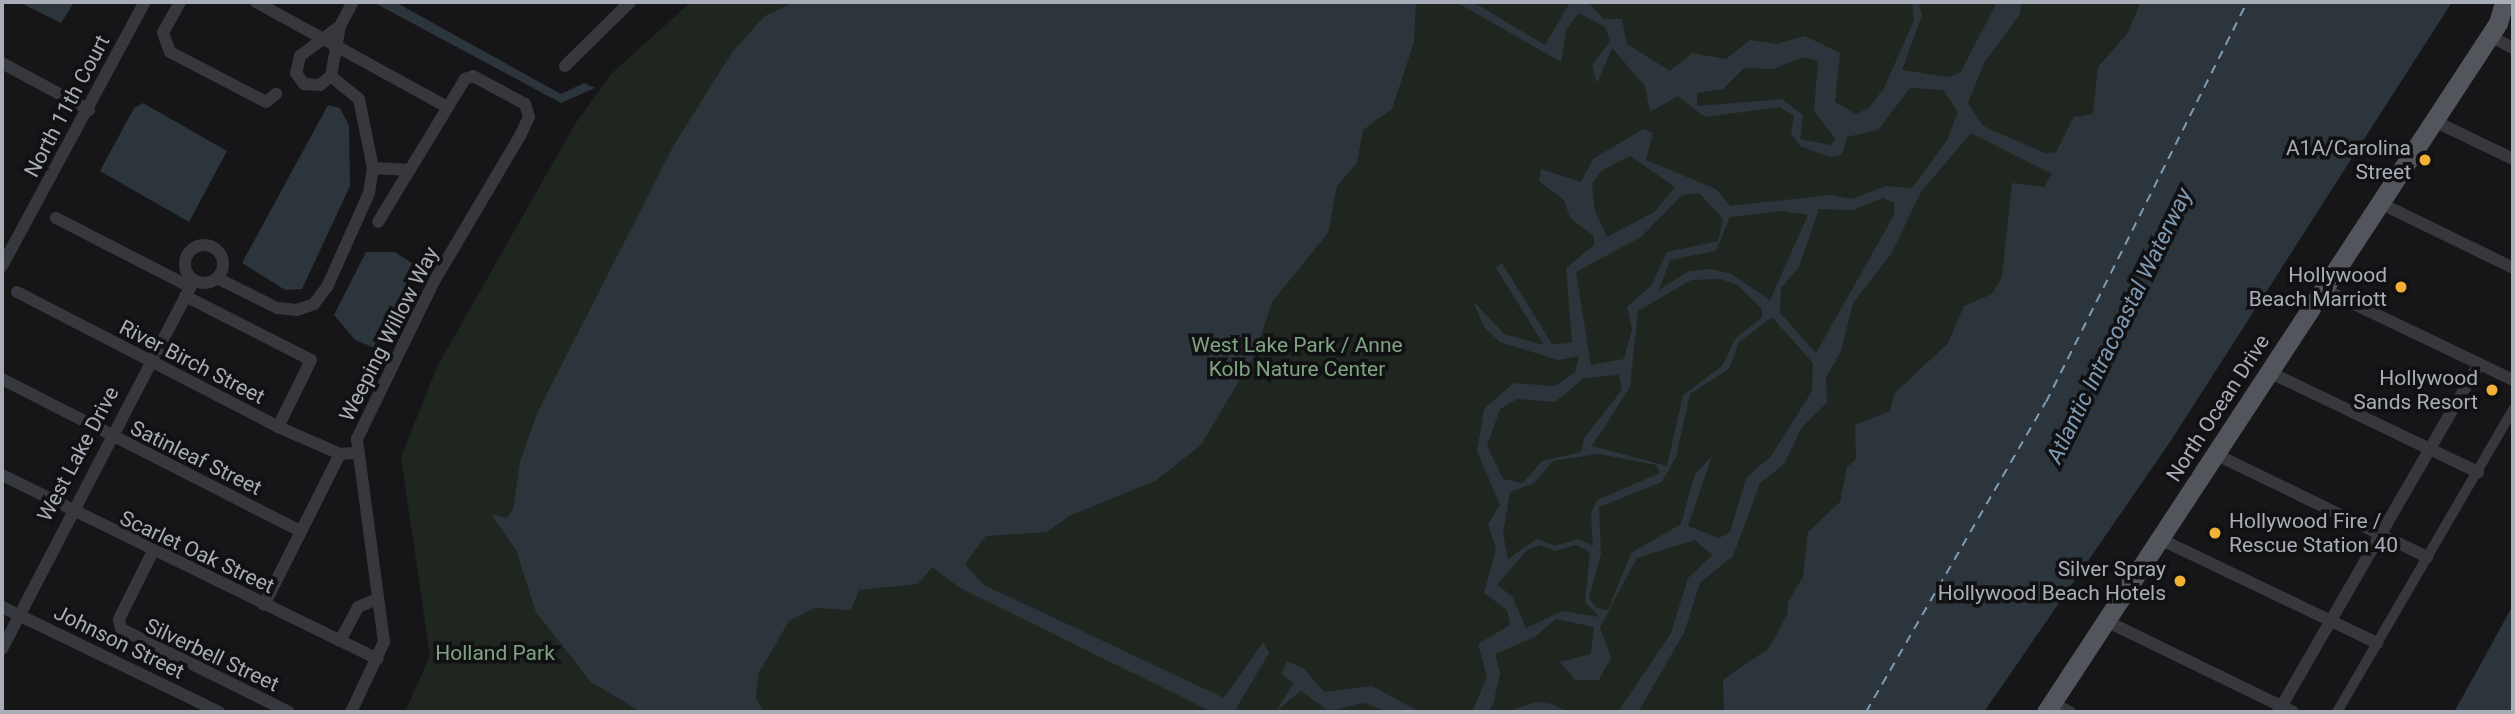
<!DOCTYPE html>
<html>
<head>
<meta charset="utf-8">
<style>
  body { margin:0 }
  #map { position:relative; width:2515px; height:714px; overflow:hidden; background:#161618; font-family:Roboto,sans-serif }
  div>[style] { position:absolute }
  .green>* { inset:0; background:#1e261f }
  .water>* { inset:0; background:#2c353c }
  .ferry>* { height:2px; margin-top:-1px; transform-origin:0; background:repeating-linear-gradient(90deg,#7f9bb3 0 9px,transparent 0 16px) }
  .pedestrian>* { height:10px; margin:-5px; padding:0 5px; transform-origin:5px; border-radius:5px; background:#37383d }
  .minor>* { height:12px; margin:-6px; padding:0 6px; transform-origin:6px; border-radius:6px; background:#37383d }
  .minor>.ring { margin:-6px; padding:0; box-sizing:content-box; background:none; border:12px solid #37383d; border-radius:50% }
  .primary>* { height:19px; margin:-9.5px; padding:0 9.5px; transform-origin:9.5px; border-radius:9.5px; background:#53555c }
  .dots>* { width:19px; height:19px; translate:-50% -50%; box-sizing:border-box; border:4px solid #111113; border-radius:50% }
  span { translate:-50% -50%; white-space:nowrap; text-align:center; line-height:1.15; -webkit-text-stroke:7px #111113; paint-order:stroke }
  .street-label { font-size:21px; color:#a8adb8 }
  .poi-label { font-size:21px; color:#a8adb8 }
  .right { translate:-100% -50%; text-align:right }
  .left { translate:0 -50%; text-align:left }
  .park-label { font-size:21px; color:#7fa381 }
  .water-label { font-size:23px; color:#7f9bb3; font-style:italic }
  .frame { position:absolute; inset:0; border:4px solid #a8adb8; pointer-events:none }
</style>
</head>
<body>
<div id="map">
  <div class="green">
    <i style="clip-path:polygon(691px 2px,2193px 2px,1782px 712px,656px 712px,591px 682px,641px 712px,405px 712px,430px 656px,401px 457px,437px 367px,575px 124px,612px 73px)"></i>
  </div>
  <div class="water">
    <i style="clip-path:polygon(19px 2px,74px 2px,61px 23px)"></i>
    <i style="clip-path:polygon(373px 2px,395px 2px,561px 94px,584px 83px,595px 88px,561px 103px)"></i>
    <i style="clip-path:polygon(794px 2px,1416px 2px,1414px 42px,1392px 109px,1363px 130px,1357px 163px,1337px 186px,1328px 233px,1272px 302px,1255px 354px,1201px 445px,1155px 481px,1069px 516px,1047px 532px,986px 536px,965px 564px,984px 585px,1224px 698px,1263px 642px,1269px 653px,1234px 712px,1212px 712px,960px 588px,932px 567px,918px 584px,859px 590px,851px 610px,815px 608px,789px 621px,758px 674px,756px 699px,764px 712px,641px 712px,591px 682px,536px 612px,516px 550px,491px 514px,506px 518px,513px 510px,520px 462px,538px 411px,674px 145px,733px 51px,765px 16px)"></i>
    <i style="clip-path:polygon(evenodd,1456px 2px,1473px 2px,1545px 45px,1570px 2px,1588px 2px,1604px 19px,1622px 19px,1627px 44px,1670px 71px,1692px 53px,1726px 59px,1750px 40px,1776px 44px,1805px 36px,1840px 53px,1835px 102px,1856px 114px,1869px 108px,1884px 88px,1914px 20px,1912px 2px,1918px 2px,1922px 15px,1902px 70px,1948px 77px,1960px 73px,1997px 2px,2021px 2px,2020px 14px,1984px 63px,1968px 103px,1983px 126px,2045px 153px,2056px 152px,2074px 117px,2093px 114px,2098px 67px,2127px 34px,2141px 2px,2452px 2px,2170px 442px,1984px 712px,1724px 712px,1723px 680px,1769px 648px,1787px 615px,1788px 602px,1803px 577px,1808px 532px,1840px 502px,1847px 467px,1856px 459px,1855px 425px,1890px 411px,1894px 394px,1948px 343px,1964px 306px,1992px 294px,2002px 277px,2012px 183px,2044px 187px,2052px 174px,1971px 133px,1921px 192px,1891px 254px,1853px 303px,1841px 351px,1826px 378px,1827px 403px,1802px 427px,1784px 464px,1760px 483px,1733px 556px,1700px 583px,1684px 633px,1638px 712px,1618px 712px,1671px 633px,1688px 578px,1712px 555px,1695px 540px,1637px 558px,1600px 627px,1611px 658px,1599px 680px,1575px 680px,1560px 662px,1591px 654px,1594px 627px,1556px 619px,1535px 637px,1495px 654px,1500px 673px,1494px 701px,1489px 712px,1472px 712px,1487px 677px,1478px 644px,1510px 625px,1507px 610px,1484px 593px,1496px 549px,1488px 524px,1500px 505px,1477px 451px,1484px 409px,1514px 383px,1555px 386px,1575px 372px,1579px 356px,1558px 360px,1500px 342px,1484px 327px,1473px 301px,1504px 334px,1544px 345px,1496px 268px,1502px 263px,1552px 344px,1572px 343px,1566px 268px,1594px 245px,1594px 236px,1570px 218px,1564px 200px,1539px 181px,1541px 169px,1581px 182px,1593px 159px,1643px 129px,1653px 133px,1646px 160px,1716px 189px,1730px 206px,1830px 195px,1852px 199px,1885px 186px,1912px 188px,1947px 140px,1958px 112px,1943px 90px,1910px 88px,1878px 130px,1847px 137px,1842px 155px,1829px 157px,1800px 146px,1791px 134px,1794px 116px,1780px 107px,1705px 117px,1678px 96px,1650px 112px,1645px 86px,1612px 48px,1597px 83px,1592px 66px,1610px 41px,1605px 27px,1579px 13px,1566px 30px,1561px 62px,1456px 2px,1803px 57px,1818px 61px,1814px 111px,1836px 139px,1831px 145px,1800px 139px,1803px 115px,1782px 99px,1697px 106px,1697px 93px,1723px 89px,1744px 68px,1774px 69px,1803px 57px,1456px 2px,1630px 156px,1675px 187px,1654px 212px,1607px 237px,1595px 211px,1592px 184px,1601px 171px,1630px 156px,1456px 2px,1699px 193px,1723px 219px,1718px 241px,1667px 252px,1651px 286px,1627px 307px,1632px 329px,1624px 359px,1591px 365px,1576px 272px,1641px 237px,1682px 195px,1699px 193px,1456px 2px,1883px 198px,1894px 203px,1894px 215px,1816px 353px,1780px 313px,1781px 288px,1799px 267px,1819px 209px,1853px 210px,1883px 198px,1456px 2px,1783px 211px,1808px 215px,1770px 300px,1730px 273px,1709px 269px,1689px 271px,1659px 290px,1670px 260px,1716px 251px,1730px 217px,1783px 211px,1456px 2px,1721px 279px,1737px 285px,1762px 309px,1762px 317px,1735px 339px,1722px 366px,1683px 395px,1667px 466px,1592px 446px,1630px 387px,1638px 311px,1691px 280px,1721px 279px,1456px 2px,1772px 317px,1813px 363px,1812px 391px,1771px 456px,1746px 478px,1730px 532px,1719px 538px,1688px 526px,1712px 456px,1695px 474px,1681px 524px,1631px 553px,1608px 610px,1596px 608px,1589px 597px,1601px 554px,1599px 507px,1662px 482px,1676px 457px,1690px 394px,1729px 369px,1739px 342px,1772px 317px,1456px 2px,1619px 375px,1622px 390px,1584px 438px,1581px 452px,1542px 461px,1523px 483px,1503px 479px,1487px 446px,1500px 409px,1517px 399px,1555px 402px,1584px 378px,1619px 375px,1456px 2px,1599px 454px,1656px 465px,1660px 473px,1597px 500px,1591px 514px,1593px 546px,1578px 539px,1555px 546px,1537px 539px,1508px 559px,1503px 534px,1510px 492px,1534px 483px,1553px 461px,1599px 454px,1456px 2px,1540px 545px,1555px 551px,1576px 545px,1590px 552px,1585px 602px,1600px 617px,1563px 611px,1526px 628px,1512px 596px,1497px 585px,1527px 550px,1540px 545px)"></i>
    <i style="clip-path:polygon(143px 103px,227px 151px,189px 222px,100px 171px,134px 108px)"></i>
    <i style="clip-path:polygon(328px 105px,340px 108px,349px 126px,350px 186px,302px 289px,285px 290px,242px 263px)"></i>
    <i style="clip-path:polygon(366px 252px,395px 252px,418px 267px,400px 315px,375px 348px,355px 340px,334px 315px)"></i>
    <i style="clip-path:polygon(2513px 605px,2513px 712px,2454px 712px,2478px 669px)"></i>
    <i style="clip-path:polygon(1287px 661px,1303px 668px,1324px 692px,1372px 686px,1420px 712px,1389px 712px,1364px 703px,1329px 711px,1301px 691px,1275px 712px,1294px 683px,1281px 674px)"></i>
    <i style="clip-path:polygon(1536px 702px,1552px 704px,1568px 712px,1506px 712px)"></i>
  </div>
  <div class="ferry">
    <i style="left:1866px;top:712px;width:358px;rotate:-59.9deg"></i>
    <i style="left:2046px;top:402px;width:448px;rotate:-63.3deg"></i>
  </div>
  <div class="pedestrian">
    <i style="left:2337px;top:712px;width:350px;rotate:-59.8deg"></i>
  </div>
  <div class="minor">
    <i style="left:180px;top:2px;width:35px;rotate:119deg"></i>
    <i style="left:163px;top:33px;width:20px;rotate:70deg"></i>
    <i style="left:170px;top:52px;width:108px;rotate:27.5deg"></i>
    <i style="left:266px;top:102px;width:13px;rotate:-39deg"></i>
    <i style="left:256px;top:2px;width:218px;rotate:28.8deg"></i>
    <i style="left:340px;top:26px;width:50px;rotate:143.1deg"></i>
    <i style="left:300px;top:56px;width:17px;rotate:103deg"></i>
    <i style="left:296px;top:73px;width:14px;rotate:54deg"></i>
    <i style="left:304px;top:84px;width:16px;rotate:4deg"></i>
    <i style="left:320px;top:85px;width:14px;rotate:-39deg"></i>
    <i style="left:331px;top:76px;width:51px;rotate:-79.8deg"></i>
    <i style="left:340px;top:26px;width:27px;rotate:-62deg"></i>
    <i style="left:2490px;top:36px;width:26px;rotate:28deg"></i>
    <i style="left:2px;top:63px;width:99px;rotate:28.4deg"></i>
    <i style="left:565px;top:66px;width:91px;rotate:-44.6deg"></i>
    <i style="left:2434px;top:121px;width:88px;rotate:25.7deg"></i>
    <i style="left:373px;top:168px;width:33px;rotate:3deg"></i>
    <i style="left:2380px;top:203px;width:148px;rotate:26deg"></i>
    <i style="left:56px;top:218px;width:151px;rotate:27.2deg"></i>
    <i class="ring" style="left:185px;top:245px;width:26px;height:26px"></i>
    <i style="left:2px;top:266px;width:300px;rotate:-61.6deg"></i>
    <i style="left:217px;top:278px;width:67px;rotate:26.6deg"></i>
    <i style="left:277px;top:308px;width:20px;rotate:6deg"></i>
    <i style="left:297px;top:310px;width:18px;rotate:-19deg"></i>
    <i style="left:314px;top:304px;width:21px;rotate:-53deg"></i>
    <i style="left:327px;top:287px;width:103px;rotate:-65.9deg"></i>
    <i style="left:369px;top:193px;width:25px;rotate:-81deg"></i>
    <i style="left:373px;top:168px;width:70px;rotate:-101.5deg"></i>
    <i style="left:359px;top:99px;width:36px;rotate:-141deg"></i>
    <i style="left:2323px;top:289px;width:211px;rotate:25.6deg"></i>
    <i style="left:17px;top:292px;width:294px;rotate:27.3deg"></i>
    <i style="left:278px;top:427px;width:68px;rotate:23.5deg"></i>
    <i style="left:340px;top:454px;width:14px;rotate:-4deg"></i>
    <i style="left:185px;top:296px;width:141px;rotate:26.9deg"></i>
    <i style="left:311px;top:360px;width:75px;rotate:116.2deg"></i>
    <i style="left:2269px;top:372px;width:232px;rotate:25.6deg"></i>
    <i style="left:2px;top:379px;width:335px;rotate:27deg"></i>
    <i style="left:2215px;top:454px;width:236px;rotate:25.9deg"></i>
    <i style="left:2px;top:475px;width:418px;rotate:26.1deg"></i>
    <i style="left:2160px;top:539px;width:241px;rotate:25.6deg"></i>
    <i style="left:152px;top:553px;width:74px;rotate:116.6deg"></i>
    <i style="left:119px;top:619px;width:10px;rotate:79deg"></i>
    <i style="left:121px;top:629px;width:187px;rotate:26.3deg"></i>
    <i style="left:264px;top:605px;width:169px;rotate:-63.3deg"></i>
    <i style="left:2px;top:607px;width:241px;rotate:25.8deg"></i>
    <i style="left:2106px;top:621px;width:208px;rotate:25.9deg"></i>
    <i style="left:340px;top:641px;width:38px;rotate:-62deg"></i>
    <i style="left:358px;top:607px;width:21px;rotate:-23deg"></i>
    <i style="left:2px;top:649px;width:416px;rotate:-62.5deg"></i>
    <i style="left:2052px;top:703px;width:20px;rotate:27deg"></i>
    <i style="left:351px;top:712px;width:77px;rotate:-64.8deg"></i>
    <i style="left:384px;top:642px;width:205px;rotate:-97.6deg"></i>
    <i style="left:357px;top:439px;width:174px;rotate:-64deg"></i>
    <i style="left:433px;top:283px;width:171px;rotate:-59.4deg"></i>
    <i style="left:520px;top:136px;width:21px;rotate:-65deg"></i>
    <i style="left:529px;top:117px;width:14px;rotate:-107deg"></i>
    <i style="left:525px;top:104px;width:59px;rotate:-151.7deg"></i>
    <i style="left:473px;top:76px;width:9px;rotate:159deg"></i>
    <i style="left:465px;top:79px;width:167px;rotate:121.3deg"></i>
    <i style="left:2278px;top:712px;width:402px;rotate:-60deg"></i>
  </div>
  <div class="primary">
    <i style="left:2046px;top:712px;width:824px;rotate:-56.73deg"></i>
    <i style="left:2498px;top:23px;width:22px;rotate:-74deg"></i>
  </div>
  <div class="dots">
    <i style="left:2425px;top:160px;background:#f2b134"></i>
    <i style="left:2401px;top:287px;background:#f2b134"></i>
    <i style="left:2492px;top:390px;background:#f2b134"></i>
    <i style="left:2215px;top:533px;background:#f2b134"></i>
    <i style="left:2180px;top:581px;background:#f2b134"></i>
  </div>
  <div class="street-label">
    <span style="left:67px;top:106px;rotate:-62deg">North 11th Court</span>
    <span style="left:389px;top:334px;rotate:-63deg">Weeping Willow Way</span>
    <span style="left:192px;top:362px;rotate:27deg">River Birch Street</span>
    <span style="left:2218px;top:408px;rotate:-57deg">North Ocean Drive</span>
    <span style="left:78px;top:454px;rotate:-62deg">West Lake Drive</span>
    <span style="left:196px;top:458px;rotate:26deg">Satinleaf Street</span>
    <span style="left:197px;top:552px;rotate:25deg">Scarlet Oak Street</span>
    <span style="left:119px;top:642px;rotate:26deg">Johnson Street</span>
    <span style="left:212px;top:655px;rotate:25deg">Silverbell Street</span>
  </div>
  <div class="poi-label">
    <span class="right" style="left:2411px;top:160px">A1A/Carolina<br>Street</span>
    <span class="right" style="left:2387px;top:287px">Hollywood<br>Beach Marriott</span>
    <span class="right" style="left:2478px;top:390px">Hollywood<br>Sands Resort</span>
    <span class="left" style="left:2229px;top:533px">Hollywood Fire /<br>Rescue Station 40</span>
    <span class="right" style="left:2166px;top:581px">Silver Spray<br>Hollywood Beach Hotels</span>
  </div>
  <div class="park-label">
    <span style="left:1297px;top:357px">West Lake Park / Anne<br>Kolb Nature Center</span>
    <span style="left:495px;top:653px">Holland Park</span>
  </div>
  <div class="water-label">
    <span style="left:2120px;top:326px;rotate:-64deg">Atlantic Intracoastal Waterway</span>
  </div>
  <div class="frame"></div>
</div>
</body>
</html>
